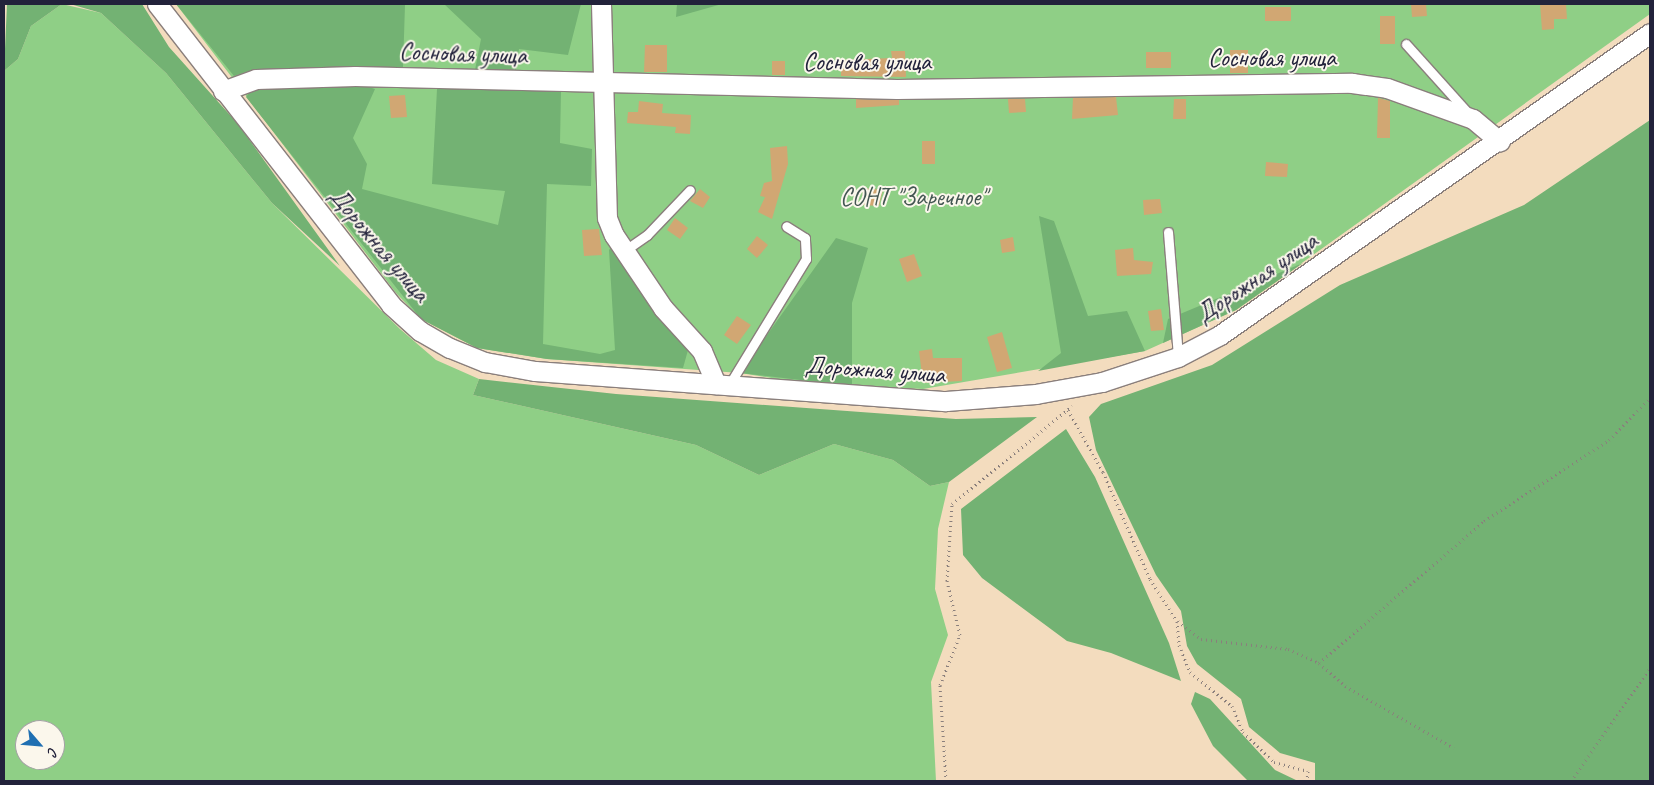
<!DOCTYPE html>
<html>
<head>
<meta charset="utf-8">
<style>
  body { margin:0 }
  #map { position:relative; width:1654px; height:785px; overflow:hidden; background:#f3dcbe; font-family:Caveat,sans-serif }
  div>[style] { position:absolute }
  .green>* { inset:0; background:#8fcf86 }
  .forest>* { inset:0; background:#73b273 }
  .building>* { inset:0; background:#d1a773 }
  .path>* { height:3px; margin-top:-1.5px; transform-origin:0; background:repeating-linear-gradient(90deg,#8a7f7c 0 1px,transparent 0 5px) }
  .roads { filter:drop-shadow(1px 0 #8a7f7c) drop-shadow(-1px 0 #8a7f7c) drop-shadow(0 1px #8a7f7c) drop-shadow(0 -1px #8a7f7c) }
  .lane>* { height:9px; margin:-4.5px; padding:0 4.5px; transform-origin:4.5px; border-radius:4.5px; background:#fff }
  .street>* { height:19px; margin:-9.5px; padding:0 9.5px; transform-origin:9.5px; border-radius:9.5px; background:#fff }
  span { translate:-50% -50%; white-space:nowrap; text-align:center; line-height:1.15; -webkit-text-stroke:4px #fbf7ec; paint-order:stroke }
  .street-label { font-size:25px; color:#22223b }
  .park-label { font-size:25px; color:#435652 }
  .frame { position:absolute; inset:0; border:5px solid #22223b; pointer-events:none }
  .north { position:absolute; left:15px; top:720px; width:50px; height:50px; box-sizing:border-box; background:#fbf7ec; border:1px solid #a4a2a5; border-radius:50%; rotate:117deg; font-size:14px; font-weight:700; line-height:20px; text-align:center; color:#22223b }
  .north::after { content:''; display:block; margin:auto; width:18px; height:22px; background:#1f6fb2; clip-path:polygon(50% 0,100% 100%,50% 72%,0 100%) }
</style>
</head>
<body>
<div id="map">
  <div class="green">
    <i style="clip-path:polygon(evenodd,62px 4px,101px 13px,166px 73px,272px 203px,400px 329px,436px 360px,479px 379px,473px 395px,696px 445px,759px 475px,834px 444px,893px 460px,930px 486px,949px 482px,938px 529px,935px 589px,948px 635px,931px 682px,936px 781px,4px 781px,4px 71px,18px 59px,31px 26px,62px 4px,25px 730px,55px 730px,55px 760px,25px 760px,25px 730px)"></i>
    <i style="clip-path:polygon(176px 4px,1650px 4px,1650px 14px,1236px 310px,1145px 351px,923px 389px,809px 384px,740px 373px,547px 359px,477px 348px,421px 319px,396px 293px)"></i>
  </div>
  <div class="forest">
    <i style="clip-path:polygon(7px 4px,62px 4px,31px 26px,18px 59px,4px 71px)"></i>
    <i style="clip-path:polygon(70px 4px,142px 4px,169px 47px,238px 124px,340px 266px,272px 203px,166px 73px,101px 13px)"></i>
    <i style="clip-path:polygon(176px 4px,405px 5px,403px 67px,249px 71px,234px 76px)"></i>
    <i style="clip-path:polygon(444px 4px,581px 4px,568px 55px,519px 49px,516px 70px,475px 70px,481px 39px)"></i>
    <i style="clip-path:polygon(677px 4px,722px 4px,676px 17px)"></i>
    <i style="clip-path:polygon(354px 82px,375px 89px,353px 138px,367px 164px,362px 189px,498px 225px,505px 191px,432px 184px,437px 89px,561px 90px,560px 143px,592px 149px,591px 186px,547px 184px,543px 344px,600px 354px,615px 350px,609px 250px,612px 246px,690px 343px,683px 368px,547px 359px,477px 348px,421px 319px,246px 97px,255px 85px)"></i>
    <i style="clip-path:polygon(1650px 120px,1650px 781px,1315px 781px,1315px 763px,1280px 753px,1249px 727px,1241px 699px,1197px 664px,1187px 646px,1181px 611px,1156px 575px,1096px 450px,1089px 417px,1101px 404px,1212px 365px,1340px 285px,1524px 205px)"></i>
    <i style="clip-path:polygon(1039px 216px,1054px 221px,1088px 316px,1127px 311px,1145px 351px,1038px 371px,1061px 353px)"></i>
    <i style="clip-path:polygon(836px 238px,868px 248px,852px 303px,852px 386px,740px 373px)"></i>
    <i style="clip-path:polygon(1303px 263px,1236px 310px,1163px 343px,1168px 319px)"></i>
    <i style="clip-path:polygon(479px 379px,616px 394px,956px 419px,1037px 417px,949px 482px,930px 486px,893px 460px,834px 444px,759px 475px,696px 445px,473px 395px)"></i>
    <i style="clip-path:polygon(1066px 429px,1095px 477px,1169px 643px,1181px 681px,1111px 653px,1067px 641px,982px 578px,963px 555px,961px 509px)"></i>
    <i style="clip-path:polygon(1195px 692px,1210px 699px,1275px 770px,1298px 781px,1248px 781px,1213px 746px,1191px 704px)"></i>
  </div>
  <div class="building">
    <i style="clip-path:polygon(1411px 4px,1426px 4px,1427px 16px,1412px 17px)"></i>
    <i style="clip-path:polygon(1540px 4px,1566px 4px,1567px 19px,1554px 19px,1554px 29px,1542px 30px)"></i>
    <i style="clip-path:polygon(1265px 7px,1291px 7px,1291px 21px,1265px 21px)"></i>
    <i style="clip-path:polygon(1380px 16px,1395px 16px,1395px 44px,1380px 44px)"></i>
    <i style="clip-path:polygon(645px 45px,667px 45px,667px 72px,644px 72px)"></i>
    <i style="clip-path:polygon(1230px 50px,1248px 50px,1248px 73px,1230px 73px)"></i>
    <i style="clip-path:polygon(891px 51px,905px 51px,906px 77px,841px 76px,841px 60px,892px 58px)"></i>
    <i style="clip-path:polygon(1146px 52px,1171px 52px,1171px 68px,1146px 68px)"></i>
    <i style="clip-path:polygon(772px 61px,785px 61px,785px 75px,772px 75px)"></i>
    <i style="clip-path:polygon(405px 95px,407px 117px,391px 118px,389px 96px)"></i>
    <i style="clip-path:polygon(1116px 97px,1118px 115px,1072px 119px,1073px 98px)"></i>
    <i style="clip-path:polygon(1378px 98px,1390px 101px,1390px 138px,1377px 138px)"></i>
    <i style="clip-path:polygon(856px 99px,899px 100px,899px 105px,856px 108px)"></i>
    <i style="clip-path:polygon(1008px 99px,1025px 99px,1026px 112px,1009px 113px)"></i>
    <i style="clip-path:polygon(1174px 99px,1186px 99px,1186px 119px,1173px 119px)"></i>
    <i style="clip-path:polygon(639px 101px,663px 104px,662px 113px,691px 115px,690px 134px,675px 133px,676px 127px,627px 123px,628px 112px,638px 112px)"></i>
    <i style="clip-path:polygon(922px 141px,935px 141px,935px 164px,922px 164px)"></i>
    <i style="clip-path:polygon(787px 146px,788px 164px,772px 219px,758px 212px,765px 197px,760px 196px,764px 183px,772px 181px,770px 148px)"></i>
    <i style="clip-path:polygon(1266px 162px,1288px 164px,1287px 177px,1265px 176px)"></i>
    <i style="clip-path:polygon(863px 188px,883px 190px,879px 206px,862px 205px)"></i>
    <i style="clip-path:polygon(700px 189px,710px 197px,703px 208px,690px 201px)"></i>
    <i style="clip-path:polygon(1160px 199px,1162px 213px,1144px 215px,1143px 200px)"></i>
    <i style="clip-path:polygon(675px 218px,688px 228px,680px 239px,667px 230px)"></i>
    <i style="clip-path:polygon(599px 229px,602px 255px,584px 256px,582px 230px)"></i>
    <i style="clip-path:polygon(757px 236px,768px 245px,757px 258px,747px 249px)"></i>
    <i style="clip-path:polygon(1013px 237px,1015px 251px,1002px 253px,1000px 240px)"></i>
    <i style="clip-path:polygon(1133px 248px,1134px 260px,1153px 262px,1151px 274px,1117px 276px,1115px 250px)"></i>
    <i style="clip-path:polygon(914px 254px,922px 276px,907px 282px,899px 259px)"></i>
    <i style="clip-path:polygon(1161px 309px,1164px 330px,1151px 331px,1148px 311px)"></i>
    <i style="clip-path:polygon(737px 316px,751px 325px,737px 344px,724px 335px)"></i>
    <i style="clip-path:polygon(1002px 332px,1012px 368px,997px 372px,987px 337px)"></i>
    <i style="clip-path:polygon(932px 349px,933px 358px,962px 358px,962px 381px,923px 383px,919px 351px)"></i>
  </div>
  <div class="path">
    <i style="left:1068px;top:410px;width:71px;rotate:60.6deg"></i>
    <i style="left:1103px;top:472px;width:117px;rotate:66.3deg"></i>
    <i style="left:1150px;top:579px;width:50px;rotate:57.3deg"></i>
    <i style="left:1177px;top:621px;width:24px;rotate:85deg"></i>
    <i style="left:1179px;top:645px;width:29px;rotate:68deg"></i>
    <i style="left:1190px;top:672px;width:54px;rotate:39deg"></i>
    <i style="left:1232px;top:706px;width:28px;rotate:67deg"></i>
    <i style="left:1243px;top:732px;width:43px;rotate:44.1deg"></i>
    <i style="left:1274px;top:762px;width:35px;rotate:15deg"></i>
    <i style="left:1308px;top:771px;width:10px;rotate:96deg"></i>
    <i style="left:1178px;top:621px;width:29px;rotate:38deg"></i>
    <i style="left:1201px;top:639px;width:88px;rotate:6.6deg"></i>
    <i style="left:1288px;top:649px;width:34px;rotate:24deg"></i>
    <i style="left:1319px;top:663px;width:35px;rotate:41deg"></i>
    <i style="left:1345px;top:686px;width:125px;rotate:29.6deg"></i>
    <i style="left:1319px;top:663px;width:218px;rotate:-40.7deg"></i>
    <i style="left:1484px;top:521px;width:149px;rotate:-32.9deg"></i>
    <i style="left:1609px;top:440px;width:59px;rotate:-45.7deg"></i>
    <i style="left:946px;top:781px;width:96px;rotate:-93.6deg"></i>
    <i style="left:940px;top:685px;width:54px;rotate:-68.2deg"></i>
    <i style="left:960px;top:635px;width:56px;rotate:-103.5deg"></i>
    <i style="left:947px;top:581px;width:77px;rotate:-86.3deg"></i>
    <i style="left:952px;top:504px;width:155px;rotate:-39.2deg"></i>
    <i style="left:1571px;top:781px;width:138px;rotate:-55deg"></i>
  </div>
  <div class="roads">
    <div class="lane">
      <i style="left:1406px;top:44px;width:93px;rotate:48.1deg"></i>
      <i style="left:1168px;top:232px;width:125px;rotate:85.4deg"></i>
      <i style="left:624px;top:251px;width:28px;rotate:-35deg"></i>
      <i style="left:647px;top:235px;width:62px;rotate:-46.3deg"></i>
      <i style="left:729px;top:385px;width:148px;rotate:-58.6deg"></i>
      <i style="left:806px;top:259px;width:21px;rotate:-93deg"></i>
      <i style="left:805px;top:238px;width:22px;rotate:-148deg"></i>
    </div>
    <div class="street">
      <i style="left:157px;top:4px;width:381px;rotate:52.1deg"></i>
      <i style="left:391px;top:305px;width:39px;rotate:42deg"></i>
      <i style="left:420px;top:331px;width:34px;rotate:30deg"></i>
      <i style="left:450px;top:348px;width:38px;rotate:22deg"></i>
      <i style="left:485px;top:362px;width:51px;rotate:10.2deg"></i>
      <i style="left:535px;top:371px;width:412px;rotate:4.2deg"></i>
      <i style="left:946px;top:401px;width:90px;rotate:-4.4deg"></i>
      <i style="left:1036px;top:394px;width:67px;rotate:-10.3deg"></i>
      <i style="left:1102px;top:382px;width:80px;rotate:-18.2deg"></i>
      <i style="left:1178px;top:357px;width:47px;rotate:-27.6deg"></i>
      <i style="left:1220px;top:335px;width:525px;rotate:-35.08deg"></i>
      <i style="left:601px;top:4px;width:214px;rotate:88.4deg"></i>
      <i style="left:607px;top:218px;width:18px;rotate:68deg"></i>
      <i style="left:614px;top:235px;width:88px;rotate:56.1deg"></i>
      <i style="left:663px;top:308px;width:58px;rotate:47.8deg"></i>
      <i style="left:702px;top:351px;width:36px;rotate:67deg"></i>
      <i style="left:223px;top:91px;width:35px;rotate:-20deg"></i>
      <i style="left:256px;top:79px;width:99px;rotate:-1.7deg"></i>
      <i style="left:355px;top:76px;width:542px;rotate:1.37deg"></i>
      <i style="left:897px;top:89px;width:455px;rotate:-0.8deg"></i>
      <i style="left:1352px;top:83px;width:35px;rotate:8deg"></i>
      <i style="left:1387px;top:88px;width:91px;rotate:19.8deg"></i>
      <i style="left:1473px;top:119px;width:35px;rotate:40deg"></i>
    </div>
  </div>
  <div class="street-label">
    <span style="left:463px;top:54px;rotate:2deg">Сосновая улица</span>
    <span style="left:1272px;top:58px">Сосновая улица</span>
    <span style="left:867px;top:62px">Сосновая улица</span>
    <span style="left:379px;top:245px;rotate:50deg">Дорожная улица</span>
    <span style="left:1257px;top:278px;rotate:-34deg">Дорожная улица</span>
    <span style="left:875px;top:370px;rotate:4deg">Дорожная улица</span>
  </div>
  <div class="park-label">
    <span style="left:913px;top:197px">СОНТ "Заречное"</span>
  </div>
  <div class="frame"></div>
  <div class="north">С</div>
</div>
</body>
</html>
